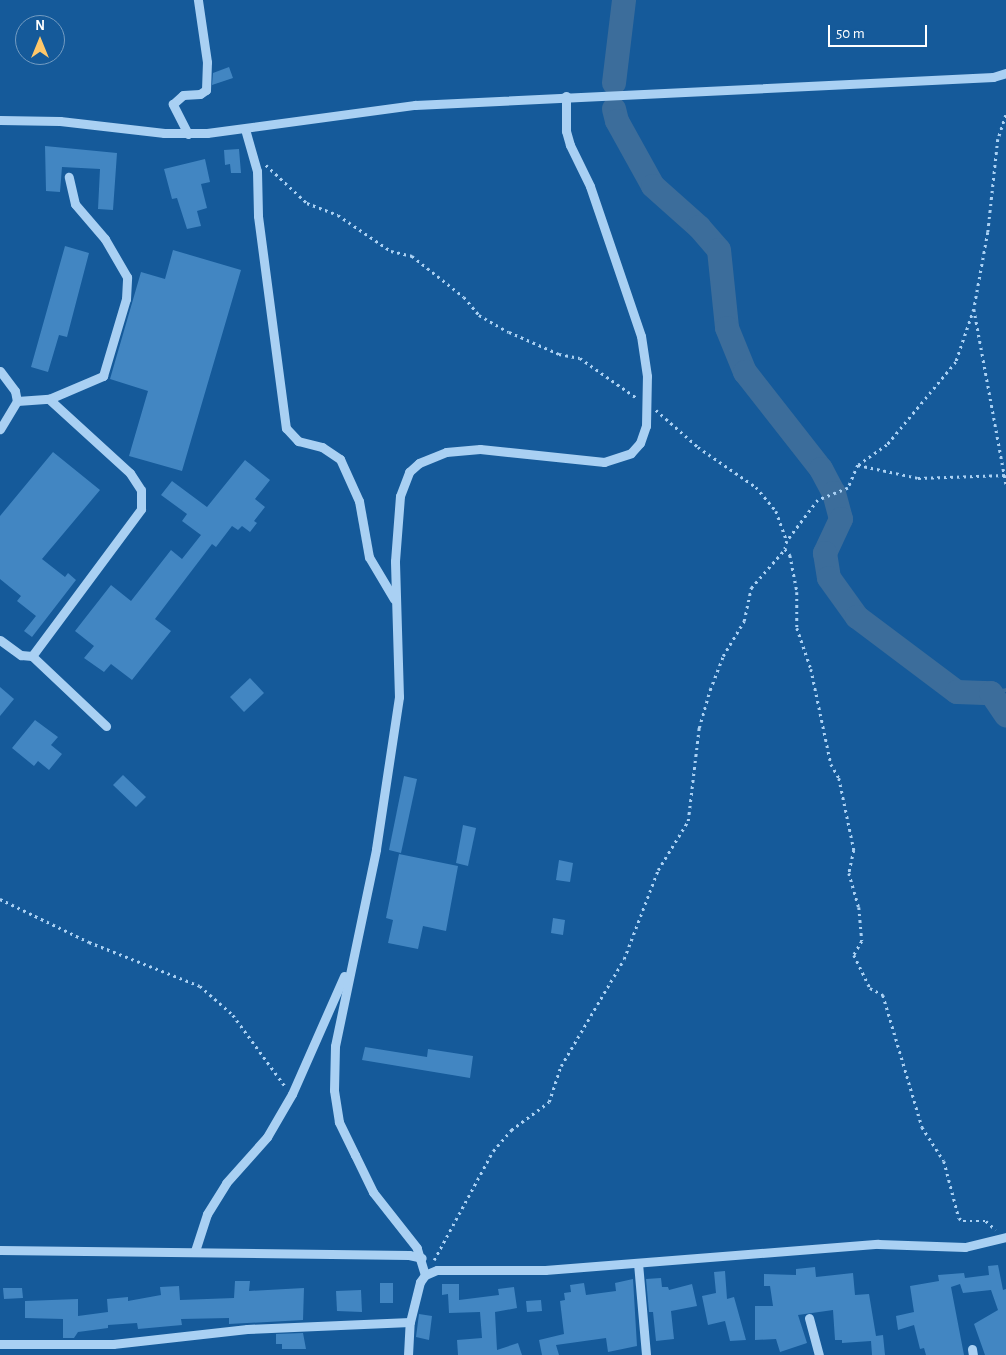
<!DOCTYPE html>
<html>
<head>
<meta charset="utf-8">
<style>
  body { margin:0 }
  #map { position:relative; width:1006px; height:1355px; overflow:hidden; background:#155a9a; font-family:"Alegreya Sans",sans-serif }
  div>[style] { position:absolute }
  .stream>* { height:4px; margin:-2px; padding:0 2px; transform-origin:2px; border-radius:2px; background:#3c6d9b }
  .river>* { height:24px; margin:-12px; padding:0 12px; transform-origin:12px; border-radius:12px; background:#3c6d9b }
  .building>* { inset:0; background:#4286c2 }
  .path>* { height:2.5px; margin-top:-1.25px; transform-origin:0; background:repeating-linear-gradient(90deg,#a9d0f3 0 2.5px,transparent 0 6.5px) }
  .minor>* { height:9px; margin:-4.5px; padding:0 4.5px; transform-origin:4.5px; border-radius:4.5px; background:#a9d0f3 }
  span { translate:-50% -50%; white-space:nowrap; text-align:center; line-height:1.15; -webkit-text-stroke:4.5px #155a9a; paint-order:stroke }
  .north { position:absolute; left:15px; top:15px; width:50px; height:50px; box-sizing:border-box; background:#155a9a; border:1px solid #739cc2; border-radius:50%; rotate:0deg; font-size:14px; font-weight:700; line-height:20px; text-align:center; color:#fff }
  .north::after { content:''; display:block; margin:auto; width:18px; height:22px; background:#ffc86a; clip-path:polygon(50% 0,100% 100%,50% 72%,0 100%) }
  .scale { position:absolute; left:828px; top:25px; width:99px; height:22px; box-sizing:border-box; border:2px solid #fff; border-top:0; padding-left:6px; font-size:15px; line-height:18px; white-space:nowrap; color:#fff; -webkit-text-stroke:4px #155a9a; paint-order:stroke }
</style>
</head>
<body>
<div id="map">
  <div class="stream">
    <i style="left:991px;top:693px;width:15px;rotate:-11deg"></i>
  </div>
  <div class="river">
    <i style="left:614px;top:83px;width:84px;rotate:-83.1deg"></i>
    <i style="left:614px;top:109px;width:12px;rotate:76deg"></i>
    <i style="left:617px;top:121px;width:74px;rotate:61deg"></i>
    <i style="left:653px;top:186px;width:62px;rotate:41.7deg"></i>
    <i style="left:699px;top:227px;width:30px;rotate:49deg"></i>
    <i style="left:719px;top:250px;width:78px;rotate:84.1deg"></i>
    <i style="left:727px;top:328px;width:48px;rotate:67.8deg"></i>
    <i style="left:745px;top:372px;width:123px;rotate:51.9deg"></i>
    <i style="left:821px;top:469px;width:27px;rotate:62deg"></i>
    <i style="left:834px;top:493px;width:27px;rotate:75deg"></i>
    <i style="left:841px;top:519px;width:38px;rotate:115deg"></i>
    <i style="left:825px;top:553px;width:25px;rotate:81deg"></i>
    <i style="left:829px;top:578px;width:48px;rotate:54.3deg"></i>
    <i style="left:857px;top:617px;width:125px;rotate:36.9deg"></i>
    <i style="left:957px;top:692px;width:34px;rotate:2deg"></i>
    <i style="left:991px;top:693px;width:27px;rotate:56deg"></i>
  </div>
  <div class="building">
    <i style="clip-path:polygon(229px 67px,233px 78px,212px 85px,213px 73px)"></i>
    <i style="clip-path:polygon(45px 146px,117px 153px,113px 210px,98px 209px,100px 169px,62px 167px,60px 192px,46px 191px)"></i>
    <i style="clip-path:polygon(239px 149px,241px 173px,231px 173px,230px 164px,225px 165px,224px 150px)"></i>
    <i style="clip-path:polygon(205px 159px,210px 182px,201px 184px,207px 208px,197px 211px,201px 226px,187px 229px,177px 198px,172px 199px,164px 169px)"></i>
    <i style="clip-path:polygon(65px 246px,89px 253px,67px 337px,59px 335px,48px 372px,31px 367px)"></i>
    <i style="clip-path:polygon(173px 250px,241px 270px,182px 471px,129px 456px,148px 391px,110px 379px,141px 272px,165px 279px)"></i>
    <i style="clip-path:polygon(53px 452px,100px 490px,42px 559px,65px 577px,68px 573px,76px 580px,32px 637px,24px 631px,36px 616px,17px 601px,21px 596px,0 579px,0 516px)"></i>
    <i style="clip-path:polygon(245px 460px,270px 480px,255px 499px,265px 507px,254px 521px,257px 523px,250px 532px,242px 526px,238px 530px,232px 526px,216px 547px,212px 544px,155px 619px,171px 631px,132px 680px,111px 664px,104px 672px,84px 658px,94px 646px,75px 631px,111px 585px,131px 601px,171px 550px,182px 559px,201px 535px,182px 521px,187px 514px,161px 495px,172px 481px,207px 507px)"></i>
    <i style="clip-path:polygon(250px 678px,264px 693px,244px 712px,230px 697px)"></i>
    <i style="clip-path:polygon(0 687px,14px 699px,0 716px)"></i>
    <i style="clip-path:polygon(35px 720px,58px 737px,51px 745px,62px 754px,49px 770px,38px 761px,34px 766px,12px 748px)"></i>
    <i style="clip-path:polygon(123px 775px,146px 797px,136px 807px,113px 785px)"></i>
    <i style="clip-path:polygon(404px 776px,417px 779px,401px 853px,389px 850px)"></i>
    <i style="clip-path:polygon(463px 825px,476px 828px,468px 866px,456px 863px)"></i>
    <i style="clip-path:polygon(399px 854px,458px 866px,446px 931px,423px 926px,418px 949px,388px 943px,393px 920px,386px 918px)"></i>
    <i style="clip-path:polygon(559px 860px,573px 863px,570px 882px,556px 880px)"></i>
    <i style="clip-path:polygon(553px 918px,565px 920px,563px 935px,551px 933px)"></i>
    <i style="clip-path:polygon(365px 1047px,427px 1057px,428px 1049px,473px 1056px,470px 1078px,362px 1060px)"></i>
    <i style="clip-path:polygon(998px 1265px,1003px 1290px,1006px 1289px,1006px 1355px,985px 1355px,974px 1324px,998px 1310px,991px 1290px,963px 1293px,960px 1284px,951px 1287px,964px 1355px,926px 1355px,924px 1348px,920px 1349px,914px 1325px,898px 1330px,896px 1316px,914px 1312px,910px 1286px,939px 1281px,938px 1275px,964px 1273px,965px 1278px,989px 1275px,988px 1266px)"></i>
    <i style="clip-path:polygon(815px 1267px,816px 1277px,853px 1273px,855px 1295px,869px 1294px,876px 1336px,883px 1335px,885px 1355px,872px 1355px,871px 1341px,842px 1343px,842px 1340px,835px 1340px,833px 1310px,798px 1315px,807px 1343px,780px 1352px,776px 1339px,755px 1340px,755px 1306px,773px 1306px,770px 1286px,764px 1286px,764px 1274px,796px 1275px,796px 1269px)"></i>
    <i style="clip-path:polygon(725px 1271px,727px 1299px,734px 1297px,746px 1340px,730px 1341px,725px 1321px,708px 1325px,702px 1296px,716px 1293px,714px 1272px)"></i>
    <i style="clip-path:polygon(661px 1278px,662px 1287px,668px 1287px,669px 1290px,692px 1284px,697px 1306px,671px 1311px,674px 1339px,656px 1341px,653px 1312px,649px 1312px,646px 1279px)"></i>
    <i style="clip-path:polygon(633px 1279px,637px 1346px,608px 1352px,606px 1338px,556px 1345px,559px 1355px,542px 1355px,539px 1340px,564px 1334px,560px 1301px,565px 1300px,564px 1293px,571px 1292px,570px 1285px,584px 1283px,586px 1295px,616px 1291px,615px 1283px)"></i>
    <i style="clip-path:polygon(235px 1281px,250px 1281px,249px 1291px,304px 1288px,303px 1320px,229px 1324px,229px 1318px,181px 1319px,182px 1325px,138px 1329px,137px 1323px,108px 1325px,108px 1328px,78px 1332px,74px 1338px,63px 1338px,63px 1319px,25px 1318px,25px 1301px,78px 1299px,78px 1316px,108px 1312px,107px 1299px,128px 1297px,128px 1301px,161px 1295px,160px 1287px,179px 1286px,180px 1300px,234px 1298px)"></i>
    <i style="clip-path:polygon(380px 1283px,393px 1283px,393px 1303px,380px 1303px)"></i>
    <i style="clip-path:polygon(442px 1284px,459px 1284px,459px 1300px,499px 1295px,498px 1289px,514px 1287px,517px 1308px,495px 1312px,497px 1350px,518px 1343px,522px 1355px,458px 1355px,457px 1340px,482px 1338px,480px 1312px,449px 1313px,448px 1294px,442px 1295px)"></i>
    <i style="clip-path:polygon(3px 1288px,22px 1288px,23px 1298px,4px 1299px)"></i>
    <i style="clip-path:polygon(361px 1290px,362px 1312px,337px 1311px,336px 1291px)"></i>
    <i style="clip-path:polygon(541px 1300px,542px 1311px,527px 1312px,526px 1301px)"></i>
    <i style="clip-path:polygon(419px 1314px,432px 1316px,429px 1340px,416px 1337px)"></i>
    <i style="clip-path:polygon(303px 1333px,306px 1349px,282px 1349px,282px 1344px,276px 1344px,276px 1334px)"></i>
  </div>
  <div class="path">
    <i style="left:1006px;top:115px;width:25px;rotate:108deg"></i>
    <i style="left:998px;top:139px;width:94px;rotate:96.1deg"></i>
    <i style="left:988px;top:232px;width:78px;rotate:100.3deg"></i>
    <i style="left:974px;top:309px;width:178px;rotate:79.6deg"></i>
    <i style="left:266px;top:165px;width:56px;rotate:42.8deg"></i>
    <i style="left:307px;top:203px;width:33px;rotate:21deg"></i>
    <i style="left:338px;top:215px;width:64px;rotate:34.2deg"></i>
    <i style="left:391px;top:251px;width:22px;rotate:13deg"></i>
    <i style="left:412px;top:256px;width:66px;rotate:38.3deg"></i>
    <i style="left:464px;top:297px;width:23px;rotate:50deg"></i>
    <i style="left:479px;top:315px;width:34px;rotate:30deg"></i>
    <i style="left:509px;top:332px;width:55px;rotate:23.7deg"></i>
    <i style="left:559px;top:354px;width:21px;rotate:11deg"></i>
    <i style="left:580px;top:358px;width:70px;rotate:35.1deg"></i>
    <i style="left:974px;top:309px;width:56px;rotate:108.8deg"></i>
    <i style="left:956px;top:362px;width:108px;rotate:129.7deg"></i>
    <i style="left:887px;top:445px;width:35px;rotate:145deg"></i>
    <i style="left:858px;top:465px;width:25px;rotate:113deg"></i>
    <i style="left:848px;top:488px;width:32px;rotate:158deg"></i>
    <i style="left:818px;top:500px;width:51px;rotate:127.1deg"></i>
    <i style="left:787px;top:541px;width:8px;rotate:104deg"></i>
    <i style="left:785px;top:549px;width:8px;rotate:50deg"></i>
    <i style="left:790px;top:555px;width:38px;rotate:79deg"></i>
    <i style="left:797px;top:592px;width:36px;rotate:90deg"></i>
    <i style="left:797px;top:628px;width:43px;rotate:71.1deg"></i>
    <i style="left:811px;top:669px;width:97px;rotate:78.1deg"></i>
    <i style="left:831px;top:764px;width:16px;rotate:60deg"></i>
    <i style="left:839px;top:778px;width:74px;rotate:78.2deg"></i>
    <i style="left:854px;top:850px;width:24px;rotate:102deg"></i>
    <i style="left:849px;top:873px;width:35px;rotate:74deg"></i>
    <i style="left:859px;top:907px;width:34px;rotate:85deg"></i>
    <i style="left:862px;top:941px;width:16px;rotate:120deg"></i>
    <i style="left:854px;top:955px;width:37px;rotate:64deg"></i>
    <i style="left:870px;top:988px;width:15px;rotate:28deg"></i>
    <i style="left:883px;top:995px;width:138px;rotate:73.5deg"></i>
    <i style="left:922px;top:1127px;width:40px;rotate:57.1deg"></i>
    <i style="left:944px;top:1161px;width:59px;rotate:75.3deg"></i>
    <i style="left:959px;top:1218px;width:5px;rotate:37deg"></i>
    <i style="left:963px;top:1221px;width:23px"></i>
    <i style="left:986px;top:1221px;width:13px;rotate:42deg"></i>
    <i style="left:656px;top:410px;width:56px;rotate:41.4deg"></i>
    <i style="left:698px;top:447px;width:70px;rotate:34.6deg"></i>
    <i style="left:756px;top:487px;width:31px;rotate:50deg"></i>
    <i style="left:776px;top:511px;width:32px;rotate:70deg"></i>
    <i style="left:858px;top:465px;width:61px;rotate:12.2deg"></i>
    <i style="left:918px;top:478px;width:88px;rotate:-2deg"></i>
    <i style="left:0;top:899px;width:99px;rotate:25.8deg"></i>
    <i style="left:89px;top:942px;width:119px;rotate:21.6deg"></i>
    <i style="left:200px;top:986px;width:44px;rotate:41.3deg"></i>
    <i style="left:233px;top:1015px;width:88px;rotate:53.8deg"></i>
    <i style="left:434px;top:1260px;width:124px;rotate:-61.6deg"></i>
    <i style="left:493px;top:1151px;width:28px;rotate:-49deg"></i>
    <i style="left:511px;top:1130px;width:47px;rotate:-36.4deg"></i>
    <i style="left:549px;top:1102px;width:38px;rotate:-72deg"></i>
    <i style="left:561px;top:1066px;width:124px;rotate:-59.5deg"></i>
    <i style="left:624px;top:959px;width:95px;rotate:-69.1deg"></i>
    <i style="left:658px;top:870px;width:57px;rotate:-58.5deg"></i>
    <i style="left:688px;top:821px;width:94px;rotate:-83.3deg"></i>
    <i style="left:699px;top:728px;width:40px;rotate:-74deg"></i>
    <i style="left:710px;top:690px;width:36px;rotate:-69deg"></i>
    <i style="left:723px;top:656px;width:41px;rotate:-59deg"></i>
    <i style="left:744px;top:621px;width:34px;rotate:-78deg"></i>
    <i style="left:751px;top:588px;width:52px;rotate:-48.9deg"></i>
  </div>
  <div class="minor">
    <i style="left:0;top:120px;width:60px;rotate:1deg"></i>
    <i style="left:60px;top:121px;width:105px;rotate:6.6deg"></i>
    <i style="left:164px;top:133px;width:43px"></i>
    <i style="left:207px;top:133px;width:210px;rotate:-7.7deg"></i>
    <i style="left:415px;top:105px;width:579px;rotate:-2.77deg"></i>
    <i style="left:993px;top:77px;width:14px;rotate:-17deg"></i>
    <i style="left:245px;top:129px;width:44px;rotate:74.1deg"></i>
    <i style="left:257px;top:171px;width:45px;rotate:88.7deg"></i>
    <i style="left:258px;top:216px;width:214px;rotate:82.5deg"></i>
    <i style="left:286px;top:428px;width:18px;rotate:47deg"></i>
    <i style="left:298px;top:441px;width:25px;rotate:14deg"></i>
    <i style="left:322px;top:447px;width:22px;rotate:34deg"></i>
    <i style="left:340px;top:459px;width:46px;rotate:65.7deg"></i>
    <i style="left:359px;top:501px;width:57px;rotate:79.9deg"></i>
    <i style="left:369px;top:557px;width:49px;rotate:59.2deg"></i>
    <i style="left:188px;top:134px;width:34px;rotate:-117deg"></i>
    <i style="left:173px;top:104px;width:13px;rotate:-42deg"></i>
    <i style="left:183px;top:95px;width:17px;rotate:-3deg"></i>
    <i style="left:200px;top:94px;width:7px;rotate:-34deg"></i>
    <i style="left:206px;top:90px;width:28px;rotate:-88deg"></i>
    <i style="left:207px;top:62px;width:63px;rotate:-98.3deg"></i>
    <i style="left:0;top:371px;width:25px;rotate:53deg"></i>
    <i style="left:15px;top:391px;width:10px;rotate:79deg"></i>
    <i style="left:17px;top:401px;width:33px;rotate:121deg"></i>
    <i style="left:17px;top:401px;width:32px;rotate:-4deg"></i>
    <i style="left:49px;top:399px;width:59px;rotate:-23.1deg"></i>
    <i style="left:103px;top:376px;width:80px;rotate:-73.4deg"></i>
    <i style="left:126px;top:299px;width:22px;rotate:-87deg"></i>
    <i style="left:127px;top:277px;width:44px;rotate:-120.1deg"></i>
    <i style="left:105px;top:239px;width:46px;rotate:-130.6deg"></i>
    <i style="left:75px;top:204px;width:28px;rotate:-103deg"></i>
    <i style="left:0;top:640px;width:26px;rotate:36deg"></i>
    <i style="left:21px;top:655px;width:11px;rotate:5deg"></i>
    <i style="left:32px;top:656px;width:102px;rotate:43.4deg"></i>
    <i style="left:32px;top:656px;width:183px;rotate:-53.4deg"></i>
    <i style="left:141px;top:509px;width:19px;rotate:-90deg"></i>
    <i style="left:141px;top:490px;width:20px;rotate:-123deg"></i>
    <i style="left:130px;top:473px;width:110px;rotate:-137.6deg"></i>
    <i style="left:0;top:1250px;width:409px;rotate:0.7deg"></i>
    <i style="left:409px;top:1255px;width:13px;rotate:13deg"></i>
    <i style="left:195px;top:1251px;width:39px;rotate:-72deg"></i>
    <i style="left:207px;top:1214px;width:36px;rotate:-58deg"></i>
    <i style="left:226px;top:1183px;width:62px;rotate:-48.3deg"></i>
    <i style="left:267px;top:1137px;width:50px;rotate:-59.8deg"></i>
    <i style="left:292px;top:1094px;width:129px;rotate:-66.2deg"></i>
    <i style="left:638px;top:1263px;width:92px;rotate:85deg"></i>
    <i style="left:425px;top:1275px;width:28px;rotate:-107deg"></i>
    <i style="left:417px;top:1248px;width:71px;rotate:-128.2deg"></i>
    <i style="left:373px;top:1192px;width:41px;rotate:-115.9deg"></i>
    <i style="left:355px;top:1155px;width:37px;rotate:-116deg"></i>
    <i style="left:339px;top:1122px;width:32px;rotate:-99deg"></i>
    <i style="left:334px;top:1090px;width:44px;rotate:-88.7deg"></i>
    <i style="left:335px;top:1046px;width:201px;rotate:-78.2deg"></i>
    <i style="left:376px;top:849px;width:154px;rotate:-81.4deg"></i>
    <i style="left:399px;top:697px;width:136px;rotate:-91.7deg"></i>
    <i style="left:395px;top:561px;width:65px;rotate:-85.6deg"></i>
    <i style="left:400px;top:496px;width:26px;rotate:-69deg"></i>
    <i style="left:409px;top:472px;width:13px;rotate:-42deg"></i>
    <i style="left:419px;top:463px;width:29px;rotate:-22deg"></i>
    <i style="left:446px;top:452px;width:34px;rotate:-5deg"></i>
    <i style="left:480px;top:449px;width:125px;rotate:6deg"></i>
    <i style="left:604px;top:462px;width:28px;rotate:-18deg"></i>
    <i style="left:631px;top:453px;width:13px;rotate:-48deg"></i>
    <i style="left:640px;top:443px;width:18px;rotate:-71deg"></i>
    <i style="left:646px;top:426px;width:50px;rotate:-88.9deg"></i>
    <i style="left:647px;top:376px;width:40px;rotate:-98.5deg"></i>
    <i style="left:641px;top:336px;width:158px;rotate:-108.8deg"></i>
    <i style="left:590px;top:186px;width:46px;rotate:-116deg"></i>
    <i style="left:570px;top:145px;width:15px;rotate:-106deg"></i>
    <i style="left:566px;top:131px;width:35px;rotate:-90deg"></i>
    <i style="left:809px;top:1318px;width:38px;rotate:75deg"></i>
    <i style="left:0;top:1344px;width:113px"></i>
    <i style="left:113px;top:1344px;width:135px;rotate:-6.4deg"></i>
    <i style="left:247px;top:1329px;width:163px;rotate:-2.5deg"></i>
    <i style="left:972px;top:1349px;width:6px;rotate:81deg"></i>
    <i style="left:408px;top:1355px;width:33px;rotate:-87deg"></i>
    <i style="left:410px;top:1322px;width:41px;rotate:-76deg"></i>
    <i style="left:420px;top:1282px;width:9px;rotate:-54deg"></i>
    <i style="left:425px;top:1275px;width:13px;rotate:-23deg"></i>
    <i style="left:437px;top:1270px;width:108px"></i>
    <i style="left:545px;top:1270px;width:334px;rotate:-4.5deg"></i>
    <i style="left:878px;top:1244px;width:87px;rotate:2deg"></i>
    <i style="left:965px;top:1247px;width:42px;rotate:-13.7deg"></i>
  </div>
  <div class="north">N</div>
  <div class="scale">50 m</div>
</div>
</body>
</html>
